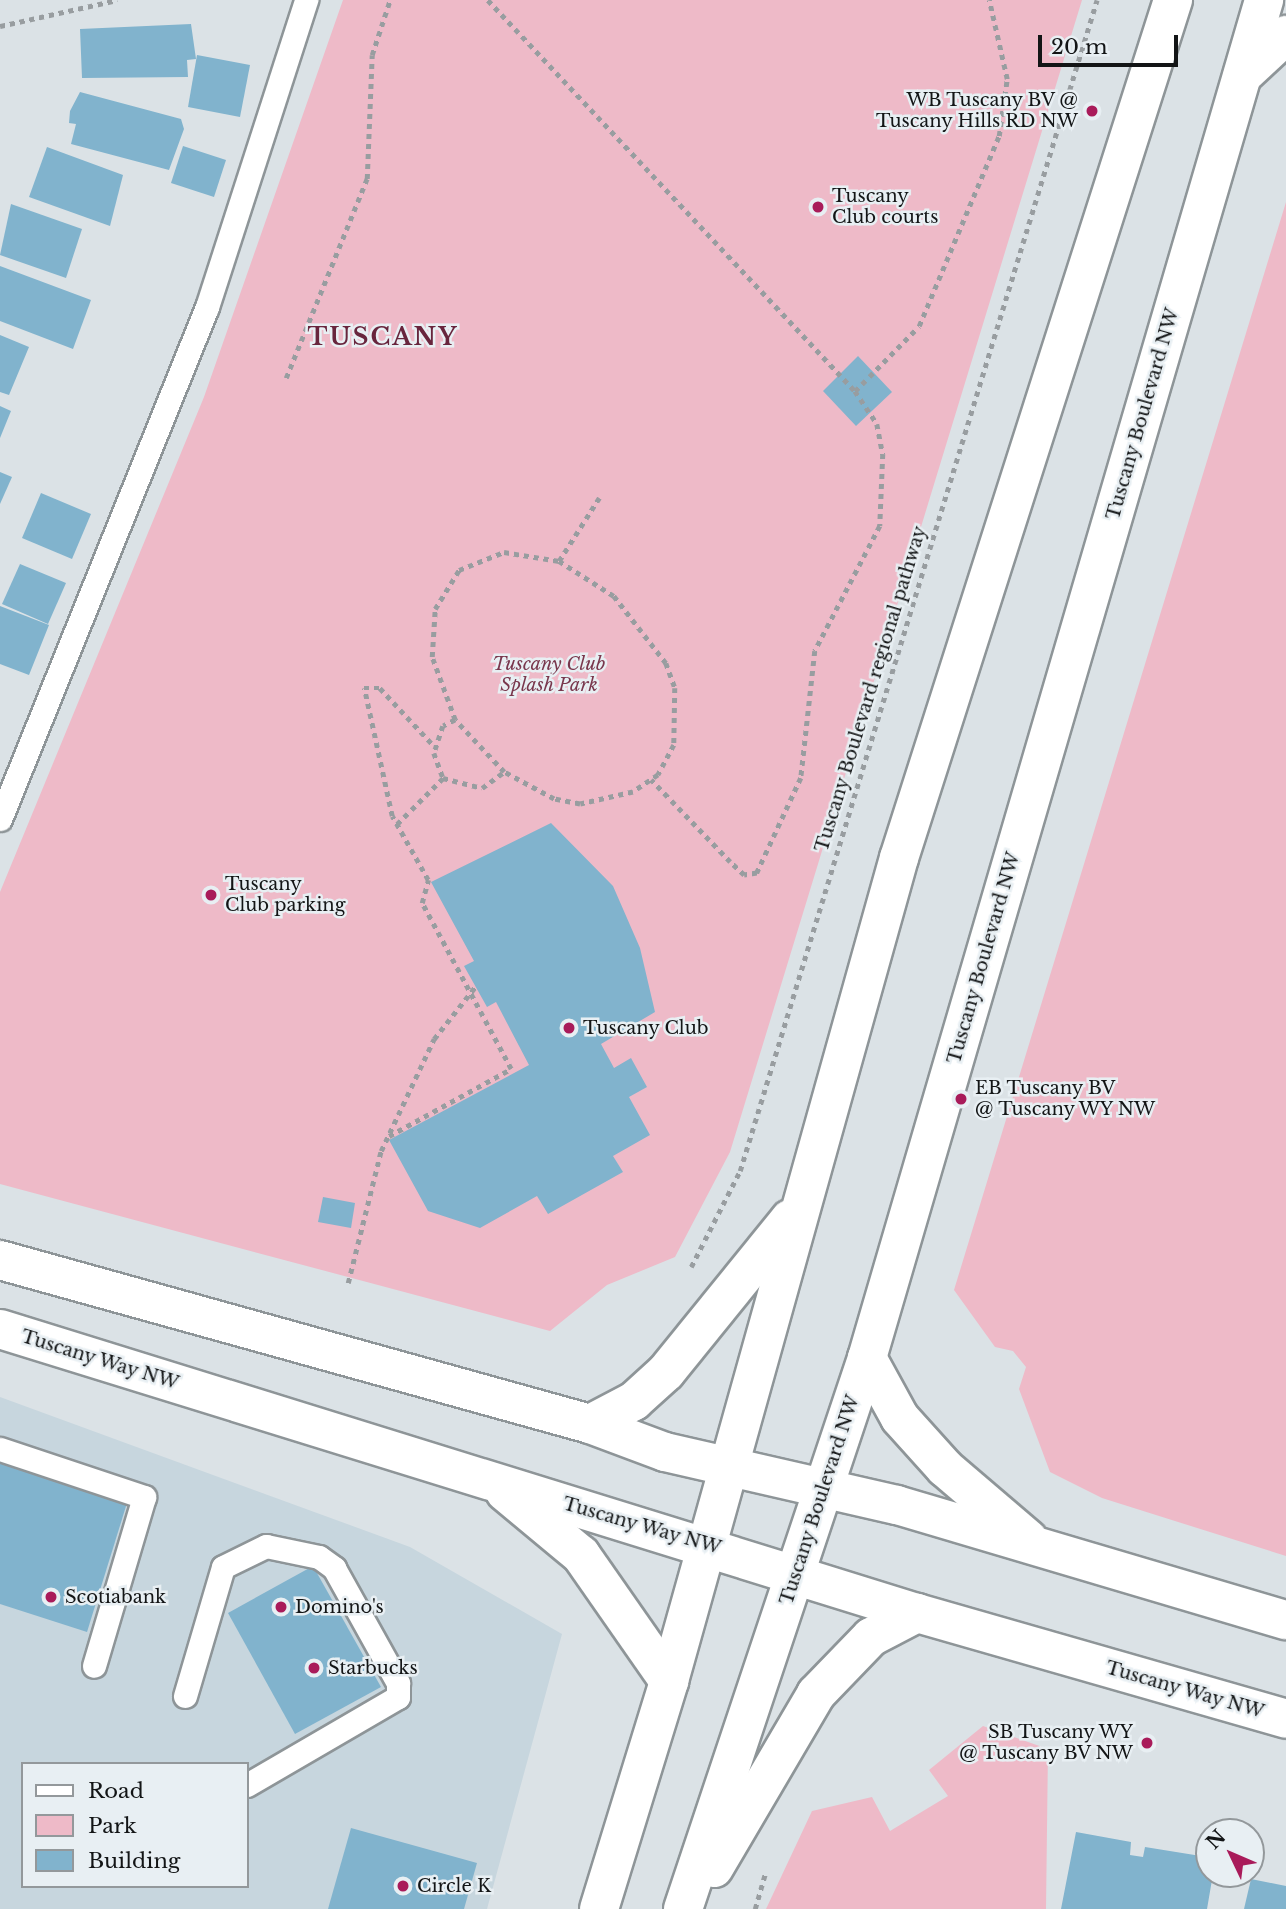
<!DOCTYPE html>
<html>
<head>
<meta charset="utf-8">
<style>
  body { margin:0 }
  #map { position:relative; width:1286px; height:1909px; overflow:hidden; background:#dbe2e6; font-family:"Libre Baskerville",serif }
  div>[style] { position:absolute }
  .built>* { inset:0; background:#c7d6de }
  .green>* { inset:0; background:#eebac8 }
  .building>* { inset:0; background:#81b3cd }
  .path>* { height:4.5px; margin-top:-2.25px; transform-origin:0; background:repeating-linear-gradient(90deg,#989da0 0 5px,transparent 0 10px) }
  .roads { filter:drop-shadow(2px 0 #8e9598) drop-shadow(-2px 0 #8e9598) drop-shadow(0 2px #8e9598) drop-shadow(0 -2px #8e9598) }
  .lane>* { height:23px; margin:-11.5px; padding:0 11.5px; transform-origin:11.5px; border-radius:11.5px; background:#fff }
  .secondary>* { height:38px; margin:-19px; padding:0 19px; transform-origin:19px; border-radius:19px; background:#fff }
  .dots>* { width:19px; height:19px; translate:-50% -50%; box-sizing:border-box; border:4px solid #e8eff3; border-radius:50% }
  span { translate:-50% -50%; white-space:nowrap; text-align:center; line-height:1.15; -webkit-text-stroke:5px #e8eff3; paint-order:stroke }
  .poi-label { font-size:18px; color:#131516 }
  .right { translate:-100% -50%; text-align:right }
  .left { translate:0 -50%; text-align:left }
  .street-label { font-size:18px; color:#131516 }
  .park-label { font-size:18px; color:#79374d; font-style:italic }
  .district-label { font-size:24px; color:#68253d; font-weight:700; letter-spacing:2px }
  .legend { position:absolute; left:21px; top:1762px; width:228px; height:126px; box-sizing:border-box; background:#e8eff3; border:2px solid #93989b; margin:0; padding:9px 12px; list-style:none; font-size:21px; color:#131516 }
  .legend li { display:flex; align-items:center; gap:14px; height:35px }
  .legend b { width:35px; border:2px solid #93989b }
  .north { position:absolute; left:1195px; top:1818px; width:70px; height:70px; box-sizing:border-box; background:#e8eff3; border:2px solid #93989b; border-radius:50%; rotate:314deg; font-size:19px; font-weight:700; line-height:28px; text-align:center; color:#131516 }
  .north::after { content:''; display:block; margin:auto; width:24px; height:32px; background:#a91b5a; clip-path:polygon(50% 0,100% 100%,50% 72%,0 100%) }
  .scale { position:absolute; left:1038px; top:35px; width:140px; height:32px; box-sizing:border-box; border:4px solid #131516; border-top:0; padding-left:9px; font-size:21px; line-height:24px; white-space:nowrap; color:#131516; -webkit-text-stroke:5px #e8eff3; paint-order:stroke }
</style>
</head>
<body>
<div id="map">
  <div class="built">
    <i style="clip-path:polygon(evenodd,0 1397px,410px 1547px,562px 1634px,487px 1909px,0 1909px,0 1397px,23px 1764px,247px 1764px,247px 1886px,23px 1886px,23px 1764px)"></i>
  </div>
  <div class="green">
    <i style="clip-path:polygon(343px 0,1082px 0,730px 1152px,675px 1257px,607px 1285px,550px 1331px,0 1184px,0 892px,204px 397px)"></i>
    <i style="clip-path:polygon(1286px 202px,1286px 1556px,1102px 1498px,1050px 1472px,1019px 1389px,1026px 1367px,1013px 1351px,995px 1347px,954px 1290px)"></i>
    <i style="clip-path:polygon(983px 1726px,1048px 1749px,1046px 1909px,766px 1909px,812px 1811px,872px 1797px,890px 1831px,948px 1796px,929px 1770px)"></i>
  </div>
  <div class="building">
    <i style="clip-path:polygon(191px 24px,196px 59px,187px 60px,188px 77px,82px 78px,80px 29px)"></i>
    <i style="clip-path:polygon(197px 55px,250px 65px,240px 117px,188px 107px)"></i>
    <i style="clip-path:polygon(80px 92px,181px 119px,184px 129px,169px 170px,71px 144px,76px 124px,69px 123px,70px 111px)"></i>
    <i style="clip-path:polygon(183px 146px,226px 160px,214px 197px,171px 183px)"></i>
    <i style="clip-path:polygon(47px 147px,123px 175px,110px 226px,29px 197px)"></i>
    <i style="clip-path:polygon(11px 204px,82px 229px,66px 278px,0 255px)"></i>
    <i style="clip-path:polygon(0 266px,91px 300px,73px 349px,0 321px)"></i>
    <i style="clip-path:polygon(0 335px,29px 347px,9px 395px,0 392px)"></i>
    <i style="clip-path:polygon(858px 356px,892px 392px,856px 426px,823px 391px)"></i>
    <i style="clip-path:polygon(0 406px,11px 411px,0 438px)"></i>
    <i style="clip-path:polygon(0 472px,12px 477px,0 504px)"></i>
    <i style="clip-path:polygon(41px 493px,91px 514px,72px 559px,22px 538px)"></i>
    <i style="clip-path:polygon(20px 564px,66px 583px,48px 624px,2px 604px)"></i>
    <i style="clip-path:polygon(0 606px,49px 625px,29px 675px,0 664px)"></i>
    <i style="clip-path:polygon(551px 823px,613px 886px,640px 948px,655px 1012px,601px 1044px,614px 1068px,631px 1058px,647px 1087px,629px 1097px,650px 1135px,613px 1156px,623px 1172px,548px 1214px,537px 1196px,480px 1228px,428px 1211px,389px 1140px,529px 1065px,496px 1002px,487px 1007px,464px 966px,474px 961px,431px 882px)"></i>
    <i style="clip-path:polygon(323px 1197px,355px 1203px,351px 1228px,318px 1222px)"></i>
    <i style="clip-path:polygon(0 1463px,127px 1503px,87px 1632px,0 1604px)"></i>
    <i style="clip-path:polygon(313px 1566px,381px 1687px,295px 1734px,228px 1613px)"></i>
    <i style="clip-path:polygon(351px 1828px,477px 1863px,464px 1909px,328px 1909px)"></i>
    <i style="clip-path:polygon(1076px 1832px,1131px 1842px,1130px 1855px,1143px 1857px,1145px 1847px,1207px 1857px,1213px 1874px,1207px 1909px,1061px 1909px)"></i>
    <i style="clip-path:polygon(1251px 1879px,1286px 1886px,1286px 1909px,1244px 1909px)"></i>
  </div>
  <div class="path">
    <i style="left:488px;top:0;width:536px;rotate:46.81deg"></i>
    <i style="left:855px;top:391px;width:40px;rotate:56deg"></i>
    <i style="left:877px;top:424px;width:31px;rotate:79deg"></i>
    <i style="left:883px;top:454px;width:72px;rotate:92.4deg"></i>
    <i style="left:880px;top:526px;width:141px;rotate:117.5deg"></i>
    <i style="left:815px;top:651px;width:128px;rotate:96.3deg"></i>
    <i style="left:801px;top:778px;width:105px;rotate:114.9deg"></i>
    <i style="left:757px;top:873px;width:13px;rotate:171deg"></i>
    <i style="left:744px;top:875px;width:19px;rotate:-137deg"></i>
    <i style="left:730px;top:862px;width:114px;rotate:-133.9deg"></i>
    <i style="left:0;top:26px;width:120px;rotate:-12.5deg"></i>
    <i style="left:286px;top:378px;width:215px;rotate:-67.9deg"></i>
    <i style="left:367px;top:179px;width:124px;rotate:-87.7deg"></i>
    <i style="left:372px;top:55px;width:58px;rotate:-71.9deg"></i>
    <i style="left:855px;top:391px;width:91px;rotate:-45.4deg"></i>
    <i style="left:919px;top:326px;width:206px;rotate:-67.2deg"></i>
    <i style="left:999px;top:136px;width:58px;rotate:-82deg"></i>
    <i style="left:1007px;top:79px;width:81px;rotate:-102.8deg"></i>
    <i style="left:504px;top:552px;width:56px;rotate:9.3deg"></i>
    <i style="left:559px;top:561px;width:65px;rotate:32.5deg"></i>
    <i style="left:614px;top:596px;width:85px;rotate:52.2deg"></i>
    <i style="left:666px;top:663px;width:27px;rotate:70deg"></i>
    <i style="left:675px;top:688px;width:57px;rotate:91deg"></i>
    <i style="left:674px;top:745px;width:34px;rotate:118deg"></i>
    <i style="left:658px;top:775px;width:30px;rotate:146deg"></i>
    <i style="left:633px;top:792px;width:54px;rotate:167.2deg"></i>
    <i style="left:580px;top:804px;width:26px;rotate:-169deg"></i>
    <i style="left:554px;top:799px;width:57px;rotate:-151.6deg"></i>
    <i style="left:504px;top:772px;width:71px;rotate:-133.3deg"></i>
    <i style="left:455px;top:720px;width:67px;rotate:-110.1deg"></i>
    <i style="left:432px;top:657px;width:48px;rotate:-86.4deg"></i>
    <i style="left:435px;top:609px;width:46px;rotate:-58.4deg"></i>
    <i style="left:459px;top:570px;width:48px;rotate:-21.8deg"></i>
    <i style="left:559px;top:561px;width:75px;rotate:-57.6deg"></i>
    <i style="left:455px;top:720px;width:13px;rotate:153deg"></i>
    <i style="left:443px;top:726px;width:28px;rotate:108deg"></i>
    <i style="left:434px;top:753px;width:27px;rotate:70deg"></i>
    <i style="left:443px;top:778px;width:40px;rotate:14.4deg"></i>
    <i style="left:482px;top:788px;width:27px;rotate:-36deg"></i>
    <i style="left:397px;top:824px;width:65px;rotate:-45deg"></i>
    <i style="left:389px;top:1136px;width:139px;rotate:-28.8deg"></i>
    <i style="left:511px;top:1069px;width:188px;rotate:-118.2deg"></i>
    <i style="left:422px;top:903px;width:24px;rotate:-75deg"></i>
    <i style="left:428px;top:880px;width:73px;rotate:-119.4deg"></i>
    <i style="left:392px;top:816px;width:131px;rotate:-102.3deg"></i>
    <i style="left:364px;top:688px;width:16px"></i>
    <i style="left:380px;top:688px;width:81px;rotate:47deg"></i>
    <i style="left:691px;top:1267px;width:108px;rotate:-63deg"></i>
    <i style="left:740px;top:1171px;width:1224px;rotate:-73.05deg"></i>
    <i style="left:348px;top:1283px;width:136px;rotate:-76deg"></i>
    <i style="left:381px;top:1151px;width:124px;rotate:-64.7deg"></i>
    <i style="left:434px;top:1039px;width:66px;rotate:-51.7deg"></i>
    <i style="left:755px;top:1909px;width:37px;rotate:-74deg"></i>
  </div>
  <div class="roads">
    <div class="lane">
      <i style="left:0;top:819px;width:552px;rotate:-67.99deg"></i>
      <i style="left:207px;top:307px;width:323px;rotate:-72.1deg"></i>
      <i style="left:0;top:1449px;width:152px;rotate:18.4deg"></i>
      <i style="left:144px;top:1497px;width:176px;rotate:106.5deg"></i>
      <i style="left:185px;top:1696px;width:134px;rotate:-73.6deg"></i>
      <i style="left:223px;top:1567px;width:48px;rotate:-26deg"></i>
      <i style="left:266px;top:1546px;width:54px;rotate:11.7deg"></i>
      <i style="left:319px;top:1557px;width:19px;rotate:36deg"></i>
      <i style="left:334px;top:1568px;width:132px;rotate:60.9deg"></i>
      <i style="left:398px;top:1683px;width:14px;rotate:90deg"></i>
      <i style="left:398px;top:1697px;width:175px;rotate:149.8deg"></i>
    </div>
    <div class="secondary">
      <i style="left:1243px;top:75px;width:59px;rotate:-42.9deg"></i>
      <i style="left:0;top:1260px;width:612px;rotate:15.53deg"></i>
      <i style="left:590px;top:1424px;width:80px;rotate:20.5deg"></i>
      <i style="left:665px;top:1452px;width:238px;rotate:12.9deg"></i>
      <i style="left:897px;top:1505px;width:406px;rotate:16.5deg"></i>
      <i style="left:0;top:1329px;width:960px;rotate:17.21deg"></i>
      <i style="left:917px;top:1613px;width:384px;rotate:16deg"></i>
      <i style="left:867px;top:1358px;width:68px;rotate:61.2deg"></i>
      <i style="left:900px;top:1418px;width:67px;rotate:48deg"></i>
      <i style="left:945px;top:1468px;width:109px;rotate:40.5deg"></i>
      <i style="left:590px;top:1424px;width:50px;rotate:-27.6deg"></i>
      <i style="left:634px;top:1401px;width:43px;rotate:-42.2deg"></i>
      <i style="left:666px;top:1372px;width:197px;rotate:-51deg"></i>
      <i style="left:505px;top:1492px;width:99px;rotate:39.7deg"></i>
      <i style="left:581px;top:1555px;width:154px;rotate:55.1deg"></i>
      <i style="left:714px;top:1868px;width:202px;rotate:-59.6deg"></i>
      <i style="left:816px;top:1694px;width:79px;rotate:-46deg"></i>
      <i style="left:871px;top:1637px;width:52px;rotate:-27.6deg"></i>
      <i style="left:599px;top:1909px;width:239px;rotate:-72.9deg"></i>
      <i style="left:669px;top:1681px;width:855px;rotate:-74.39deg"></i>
      <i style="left:899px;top:858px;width:901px;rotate:-72.29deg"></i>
      <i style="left:683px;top:1909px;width:581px;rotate:-71.53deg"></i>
      <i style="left:867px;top:1358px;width:1415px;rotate:-73.7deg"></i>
    </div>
  </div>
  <div class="dots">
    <i style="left:1092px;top:111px;background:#a91b5a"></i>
    <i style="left:818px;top:207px;background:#a91b5a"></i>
    <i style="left:211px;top:895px;background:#a91b5a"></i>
    <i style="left:569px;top:1028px;background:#a91b5a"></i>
    <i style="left:961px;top:1099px;background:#a91b5a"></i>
    <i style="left:51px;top:1597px;background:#a91b5a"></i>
    <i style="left:281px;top:1607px;background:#a91b5a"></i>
    <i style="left:314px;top:1668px;background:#a91b5a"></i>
    <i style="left:1147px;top:1743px;background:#a91b5a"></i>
    <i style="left:403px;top:1886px;background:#a91b5a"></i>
  </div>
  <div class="poi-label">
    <span class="right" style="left:1078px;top:111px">WB Tuscany BV @<br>Tuscany Hills RD NW</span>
    <span class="left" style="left:832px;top:207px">Tuscany<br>Club courts</span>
    <span class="left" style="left:225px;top:895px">Tuscany<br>Club parking</span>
    <span class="left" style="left:583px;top:1028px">Tuscany Club</span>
    <span class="left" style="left:975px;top:1099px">EB Tuscany BV<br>@ Tuscany WY NW</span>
    <span class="left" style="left:65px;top:1597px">Scotiabank</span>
    <span class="left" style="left:295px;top:1607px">Domino's</span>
    <span class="left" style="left:328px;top:1668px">Starbucks</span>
    <span class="right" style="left:1133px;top:1743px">SB Tuscany WY<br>@ Tuscany BV NW</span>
    <span class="left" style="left:417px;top:1886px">Circle K</span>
  </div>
  <div class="street-label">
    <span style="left:1143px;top:414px;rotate:-74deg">Tuscany Boulevard NW</span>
    <span style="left:871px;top:689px;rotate:-73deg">Tuscany Boulevard regional pathway</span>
    <span style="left:984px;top:958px;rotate:-74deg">Tuscany Boulevard NW</span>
    <span style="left:100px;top:1360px;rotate:17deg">Tuscany Way NW</span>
    <span style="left:820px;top:1500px;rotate:-72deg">Tuscany Boulevard NW</span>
    <span style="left:642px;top:1526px;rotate:16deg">Tuscany Way NW</span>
    <span style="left:1185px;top:1690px;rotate:16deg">Tuscany Way NW</span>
  </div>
  <div class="park-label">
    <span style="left:549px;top:675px">Tuscany Club<br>Splash Park</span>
  </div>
  <div class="district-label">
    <span style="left:383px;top:337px">TUSCANY</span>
  </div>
  <ul class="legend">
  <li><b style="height:9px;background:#fff"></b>Road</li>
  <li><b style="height:19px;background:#eebac8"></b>Park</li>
  <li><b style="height:19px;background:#81b3cd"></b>Building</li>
  </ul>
  <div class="north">N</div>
  <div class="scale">20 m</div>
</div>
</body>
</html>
